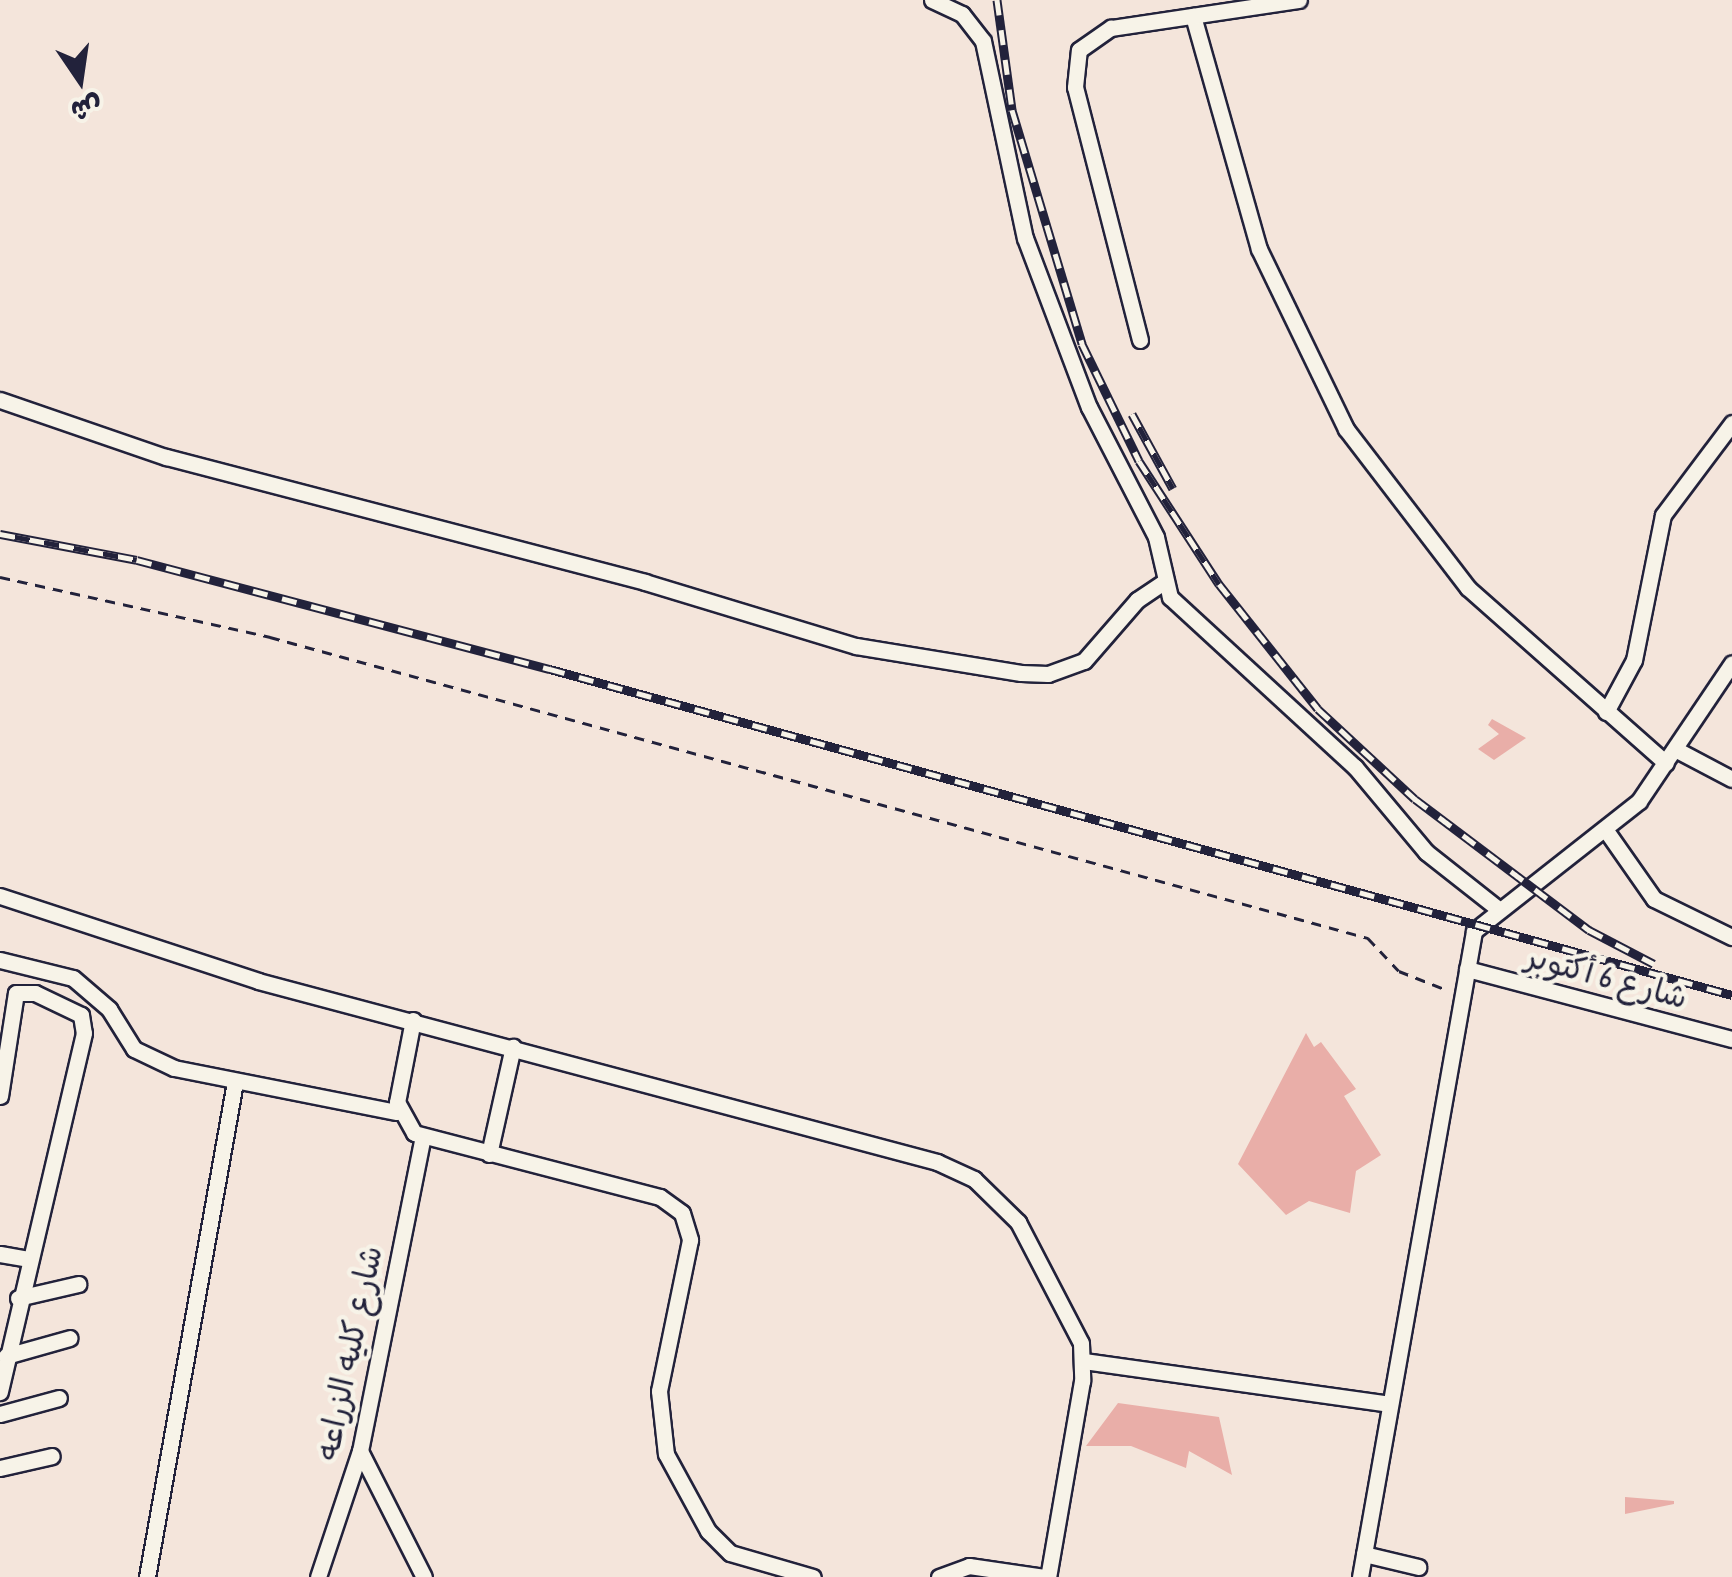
<!DOCTYPE html>
<html>
<head>
<meta charset="utf-8">
<style>
  body { margin:0 }
  #map { position:relative; width:1732px; height:1577px; overflow:hidden; background:#f4e5db; font-family:"Patrick Hand","Playpen Sans Arabic",sans-serif }
  div>[style] { position:absolute }
  .building>* { inset:0; background:#e9aea8 }
  .path>* { height:2.5px; margin-top:-1.25px; transform-origin:0; background:repeating-linear-gradient(90deg,#22223b 0 10px,transparent 0 18px) }
  .roads { filter:drop-shadow(2px 0 #22223b) drop-shadow(-2px 0 #22223b) drop-shadow(0 2px #22223b) drop-shadow(0 -2px #22223b) }
  .minor>* { height:15px; margin:-7.5px; padding:0 7.5px; transform-origin:7.5px; border-radius:7.5px; background:#f7f3e8 }
  .rail>* { height:9px; margin-top:-4.5px; transform-origin:0; background:repeating-linear-gradient(90deg,#f7f3e8 0 15px,#22223b 0 30px); box-sizing:border-box; border-block:2px solid #22223b }
  span { translate:-50% -50%; white-space:nowrap; text-align:center; line-height:1.15; -webkit-text-stroke:9px #f7f3e8; paint-order:stroke }
  .street-label { font-size:32px; color:#22223b }
  .north { position:absolute; left:30px; top:30px; width:100px; height:100px; -webkit-text-stroke:8px #f7f3e8; paint-order:stroke; rotate:167deg; font-size:28px; font-weight:700; line-height:40px; text-align:center; color:#22223b }
  .north::after { content:''; display:block; margin:auto; width:35px; height:45px; background:#22223b; clip-path:polygon(50% 0,100% 100%,50% 72%,0 100%) }
</style>
</head>
<body>
<div id="map">
  <div class="building">
    <i style="clip-path:polygon(1492px 719px,1526px 738px,1494px 760px,1478px 749px,1499px 734px,1488px 725px)"></i>
    <i style="clip-path:polygon(1306px 1033px,1314px 1047px,1321px 1042px,1356px 1089px,1344px 1096px,1381px 1155px,1356px 1171px,1350px 1213px,1309px 1201px,1286px 1215px,1238px 1164px)"></i>
    <i style="clip-path:polygon(1118px 1403px,1219px 1417px,1232px 1475px,1189px 1451px,1186px 1468px,1131px 1446px,1086px 1446px)"></i>
    <i style="clip-path:polygon(1625px 1497px,1674px 1501px,1674px 1504px,1625px 1514px)"></i>
  </div>
  <div class="path">
    <i style="left:0;top:577px;width:277px;rotate:12.5deg"></i>
    <i style="left:270px;top:637px;width:1139px;rotate:15.33deg"></i>
    <i style="left:1368px;top:938px;width:45px;rotate:46.8deg"></i>
    <i style="left:1399px;top:971px;width:52px;rotate:21.6deg"></i>
  </div>
  <div class="roads">
    <div class="minor">
      <i style="left:932px;top:0;width:33px;rotate:25deg"></i>
      <i style="left:962px;top:14px;width:34px;rotate:52deg"></i>
      <i style="left:983px;top:41px;width:201px;rotate:78deg"></i>
      <i style="left:1025px;top:238px;width:181px;rotate:69.3deg"></i>
      <i style="left:1089px;top:407px;width:146px;rotate:62.7deg"></i>
      <i style="left:1156px;top:537px;width:62px;rotate:76.9deg"></i>
      <i style="left:1170px;top:597px;width:251px;rotate:42.6deg"></i>
      <i style="left:1355px;top:767px;width:111px;rotate:50.1deg"></i>
      <i style="left:1426px;top:852px;width:89px;rotate:38.2deg"></i>
      <i style="left:1193px;top:16px;width:242px;rotate:74.2deg"></i>
      <i style="left:1259px;top:249px;width:200px;rotate:64.2deg"></i>
      <i style="left:1346px;top:429px;width:200px;rotate:52.5deg"></i>
      <i style="left:1468px;top:588px;width:264px;rotate:41.5deg"></i>
      <i style="left:1140px;top:340px;width:261px;rotate:-104.4deg"></i>
      <i style="left:1075px;top:87px;width:37px;rotate:-84deg"></i>
      <i style="left:1079px;top:50px;width:39px;rotate:-35deg"></i>
      <i style="left:1111px;top:28px;width:190px;rotate:-8.5deg"></i>
      <i style="left:0;top:400px;width:176px;rotate:19deg"></i>
      <i style="left:166px;top:457px;width:495px;rotate:14.6deg"></i>
      <i style="left:645px;top:582px;width:220px;rotate:16.9deg"></i>
      <i style="left:856px;top:646px;width:167px;rotate:9.3deg"></i>
      <i style="left:1021px;top:673px;width:27px;rotate:2deg"></i>
      <i style="left:1048px;top:674px;width:38px;rotate:-20deg"></i>
      <i style="left:1084px;top:661px;width:81px;rotate:-49deg"></i>
      <i style="left:1137px;top:600px;width:32px;rotate:-34deg"></i>
      <i style="left:1606px;top:712px;width:59px;rotate:-61.7deg"></i>
      <i style="left:1634px;top:660px;width:148px;rotate:-78.7deg"></i>
      <i style="left:1663px;top:515px;width:115px;rotate:-53.1deg"></i>
      <i style="left:1675px;top:749px;width:64px;rotate:27.8deg"></i>
      <i style="left:1605px;top:829px;width:85px;rotate:55deg"></i>
      <i style="left:1654px;top:899px;width:87px;rotate:26deg"></i>
      <i style="left:0;top:896px;width:272px;rotate:18.2deg"></i>
      <i style="left:258px;top:981px;width:703px;rotate:14.93deg"></i>
      <i style="left:937px;top:1162px;width:41px;rotate:24.7deg"></i>
      <i style="left:974px;top:1179px;width:62px;rotate:44.3deg"></i>
      <i style="left:1018px;top:1222px;width:136px;rotate:62.5deg"></i>
      <i style="left:1081px;top:1343px;width:38px;rotate:88deg"></i>
      <i style="left:1082px;top:1381px;width:199px;rotate:99.8deg"></i>
      <i style="left:0;top:960px;width:75px;rotate:13.9deg"></i>
      <i style="left:73px;top:978px;width:48px;rotate:40.7deg"></i>
      <i style="left:109px;top:1009px;width:47px;rotate:58deg"></i>
      <i style="left:134px;top:1049px;width:44px;rotate:25.4deg"></i>
      <i style="left:174px;top:1068px;width:227px;rotate:11.2deg"></i>
      <i style="left:1467px;top:969px;width:274px;rotate:14.8deg"></i>
      <i style="left:413px;top:1020px;width:84px;rotate:101deg"></i>
      <i style="left:397px;top:1102px;width:35px;rotate:61deg"></i>
      <i style="left:414px;top:1133px;width:254px;rotate:14.6deg"></i>
      <i style="left:660px;top:1197px;width:27px;rotate:36deg"></i>
      <i style="left:682px;top:1213px;width:28px;rotate:73deg"></i>
      <i style="left:690px;top:1240px;width:154px;rotate:101.6deg"></i>
      <i style="left:659px;top:1391px;width:63px;rotate:83.7deg"></i>
      <i style="left:666px;top:1454px;width:88px;rotate:61.4deg"></i>
      <i style="left:708px;top:1531px;width:31px;rotate:45deg"></i>
      <i style="left:730px;top:1553px;width:86px;rotate:16.1deg"></i>
      <i style="left:0;top:1096px;width:104px;rotate:-81.2deg"></i>
      <i style="left:16px;top:993px;width:19px"></i>
      <i style="left:35px;top:993px;width:51px;rotate:25.6deg"></i>
      <i style="left:81px;top:1015px;width:18px;rotate:81deg"></i>
      <i style="left:84px;top:1033px;width:369px;rotate:103.2deg"></i>
      <i style="left:489px;top:1154px;width:110px;rotate:-77.4deg"></i>
      <i style="left:0;top:1254px;width:27px;rotate:10deg"></i>
      <i style="left:18px;top:1298px;width:62px;rotate:-13.1deg"></i>
      <i style="left:6px;top:1356px;width:66px;rotate:-15.7deg"></i>
      <i style="left:1084px;top:1361px;width:309px;rotate:8deg"></i>
      <i style="left:0;top:1414px;width:61px;rotate:-15.2deg"></i>
      <i style="left:360px;top:1451px;width:141px;rotate:63.1deg"></i>
      <i style="left:0;top:1468px;width:53px;rotate:-13deg"></i>
      <i style="left:1364px;top:1554px;width:56px;rotate:13.5deg"></i>
      <i style="left:147px;top:1577px;width:503px;rotate:-79.92deg"></i>
      <i style="left:318px;top:1577px;width:133px;rotate:-71.6deg"></i>
      <i style="left:360px;top:1451px;width:320px;rotate:-78.7deg"></i>
      <i style="left:939px;top:1577px;width:32px;rotate:-20deg"></i>
      <i style="left:969px;top:1566px;width:76px;rotate:8.3deg"></i>
      <i style="left:1360px;top:1577px;width:656px;rotate:-79.99deg"></i>
      <i style="left:1474px;top:931px;width:210px;rotate:-38.2deg"></i>
      <i style="left:1639px;top:801px;width:166px;rotate:-56deg"></i>
    </div>
  </div>
  <div class="rail">
    <i style="left:997px;top:0;width:111px;rotate:82.2deg"></i>
    <i style="left:1012px;top:110px;width:244px;rotate:73.3deg"></i>
    <i style="left:1082px;top:344px;width:130px;rotate:64deg"></i>
    <i style="left:1139px;top:461px;width:147px;rotate:57deg"></i>
    <i style="left:1219px;top:584px;width:159px;rotate:51.6deg"></i>
    <i style="left:1318px;top:709px;width:132px;rotate:42.9deg"></i>
    <i style="left:1415px;top:799px;width:218px;rotate:37deg"></i>
    <i style="left:1589px;top:930px;width:73px;rotate:27.6deg"></i>
    <i style="left:1132px;top:414px;width:85px;rotate:61.3deg"></i>
    <i style="left:0;top:534px;width:139px;rotate:10.7deg"></i>
    <i style="left:137px;top:560px;width:427px;rotate:14.8deg"></i>
    <i style="left:550px;top:669px;width:1226px;rotate:15.42deg"></i>
  </div>
  <div class="street-label">
    <span style="left:1607px;top:977px;rotate:15deg">شارع 6 أكتوبر</span>
    <span style="left:349px;top:1353px;rotate:-78deg">شارع كليه الزراعه</span>
  </div>
  <div class="north">ش</div>
</div>
</body>
</html>
